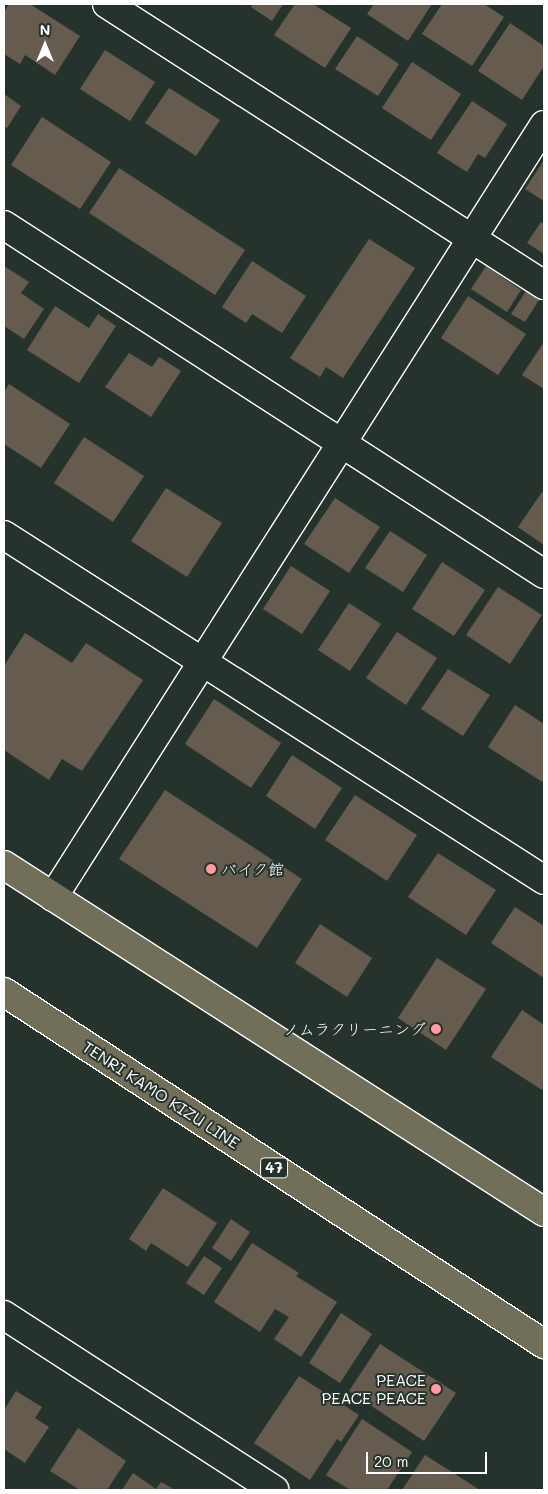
<!DOCTYPE html>
<html>
<head>
<meta charset="utf-8">
<style>
  body { margin:0 }
  #map { position:relative; width:548px; height:1494px; overflow:hidden; background:#26332d; font-family:Mali,"Klee One",sans-serif }
  div>[style] { position:absolute }
  .building>* { inset:0; background:#655c4f }
  .roads { filter:drop-shadow(1px 0 #fff) drop-shadow(-1px 0 #fff) drop-shadow(0 1px #fff) drop-shadow(0 -1px #fff) }
  .minor>* { height:28px; margin:-14px; padding:0 14px; transform-origin:14px; border-radius:14px; background:#26332d }
  .primary>* { height:28px; margin:-14px; padding:0 14px; transform-origin:14px; border-radius:14px; background:#716e59 }
  .dots>* { width:14px; height:14px; translate:-50% -50%; box-sizing:border-box; border:2px solid #26332d; border-radius:50% }
  span { translate:-50% -50%; white-space:nowrap; text-align:center; line-height:1.15; -webkit-text-stroke:4px #26332d; paint-order:stroke }
  .shield-label span { padding:1px 4px; background:#26332d; border:1px solid; border-radius:4px; -webkit-text-stroke-width:0 }
  .shield-label { font-size:15px; color:#fff; font-weight:700 }
  .poi-label { font-size:16px; color:#fff }
  .left { translate:0 -50%; text-align:left }
  .right { translate:-100% -50%; text-align:right }
  .street-label { font-size:16px; color:#fff }
  .frame { position:absolute; inset:0; border:5px solid #fff; pointer-events:none }
  .north { position:absolute; left:20px; top:20px; width:50px; height:50px; -webkit-text-stroke:4px #26332d; paint-order:stroke; rotate:0deg; font-size:14px; font-weight:700; line-height:20px; text-align:center; color:#fff }
  .north::after { content:''; display:block; margin:auto; width:18px; height:22px; background:#fff; clip-path:polygon(50% 0,100% 100%,50% 72%,0 100%) }
  .scale { position:absolute; left:366px; top:1452px; width:121px; height:22px; box-sizing:border-box; border:2px solid #fff; border-top:0; padding-left:6px; font-size:15px; line-height:18px; white-space:nowrap; color:#fff; -webkit-text-stroke:4px #26332d; paint-order:stroke }
</style>
</head>
<body>
<div id="map">
  <div class="building">
    <i style="clip-path:polygon(9px 4px,30px 4px,80px 36px,55px 75px,25px 55px,20px 64px,4px 54px,4px 12px)"></i>
    <i style="clip-path:polygon(253px 4px,283px 4px,272px 21px,251px 7px)"></i>
    <i style="clip-path:polygon(295px 4px,313px 4px,351px 28px,325px 68px,274px 35px)"></i>
    <i style="clip-path:polygon(374px 4px,432px 4px,408px 41px,367px 14px)"></i>
    <i style="clip-path:polygon(442px 4px,484px 4px,504px 17px,472px 66px,422px 34px)"></i>
    <i style="clip-path:polygon(510px 23px,544px 46px,544px 66px,522px 100px,478px 71px)"></i>
    <i style="clip-path:polygon(357px 36px,399px 64px,378px 96px,335px 69px)"></i>
    <i style="clip-path:polygon(105px 50px,155px 82px,130px 121px,80px 89px)"></i>
    <i style="clip-path:polygon(412px 62px,461px 94px,431px 140px,382px 108px)"></i>
    <i style="clip-path:polygon(169px 88px,220px 120px,196px 156px,145px 123px)"></i>
    <i style="clip-path:polygon(4px 94px,21px 106px,7px 128px,4px 126px)"></i>
    <i style="clip-path:polygon(472px 101px,507px 124px,485px 158px,478px 154px,467px 172px,437px 153px)"></i>
    <i style="clip-path:polygon(42px 117px,111px 162px,80px 209px,11px 165px)"></i>
    <i style="clip-path:polygon(544px 160px,544px 201px,525px 189px)"></i>
    <i style="clip-path:polygon(119px 168px,245px 250px,215px 295px,89px 213px)"></i>
    <i style="clip-path:polygon(541px 222px,544px 224px,544px 254px,527px 243px)"></i>
    <i style="clip-path:polygon(369px 239px,415px 268px,343px 378px,326px 367px,320px 377px,290px 358px)"></i>
    <i style="clip-path:polygon(252px 261px,306px 296px,282px 333px,252px 314px,246px 323px,222px 307px)"></i>
    <i style="clip-path:polygon(4px 266px,29px 282px,21px 293px,44px 309px,24px 339px,4px 326px)"></i>
    <i style="clip-path:polygon(486px 266px,521px 290px,507px 312px,471px 289px)"></i>
    <i style="clip-path:polygon(528px 288px,541px 297px,525px 322px,511px 314px)"></i>
    <i style="clip-path:polygon(468px 296px,526px 334px,498px 375px,441px 338px)"></i>
    <i style="clip-path:polygon(55px 306px,89px 328px,98px 314px,116px 326px,79px 383px,27px 350px)"></i>
    <i style="clip-path:polygon(544px 342px,544px 389px,522px 375px)"></i>
    <i style="clip-path:polygon(129px 353px,152px 367px,159px 357px,181px 371px,151px 417px,105px 387px)"></i>
    <i style="clip-path:polygon(9px 384px,70px 424px,41px 468px,4px 444px,4px 392px)"></i>
    <i style="clip-path:polygon(84px 437px,144px 476px,113px 522px,54px 483px)"></i>
    <i style="clip-path:polygon(166px 488px,222px 523px,187px 577px,131px 541px)"></i>
    <i style="clip-path:polygon(542px 492px,544px 493px,544px 545px,518px 527px)"></i>
    <i style="clip-path:polygon(335px 498px,380px 527px,349px 573px,304px 544px)"></i>
    <i style="clip-path:polygon(390px 531px,427px 555px,403px 592px,365px 568px)"></i>
    <i style="clip-path:polygon(442px 562px,485px 590px,454px 636px,412px 609px)"></i>
    <i style="clip-path:polygon(291px 566px,330px 591px,302px 634px,263px 609px)"></i>
    <i style="clip-path:polygon(498px 587px,542px 615px,510px 664px,466px 635px)"></i>
    <i style="clip-path:polygon(349px 603px,381px 624px,350px 671px,318px 650px)"></i>
    <i style="clip-path:polygon(397px 632px,437px 658px,406px 705px,366px 678px)"></i>
    <i style="clip-path:polygon(25px 633px,72px 663px,86px 643px,143px 680px,82px 771px,62px 759px,49px 780px,4px 750px,4px 666px)"></i>
    <i style="clip-path:polygon(448px 669px,490px 695px,463px 736px,421px 709px)"></i>
    <i style="clip-path:polygon(214px 699px,281px 743px,251px 788px,185px 744px)"></i>
    <i style="clip-path:polygon(515px 705px,544px 724px,544px 783px,488px 747px)"></i>
    <i style="clip-path:polygon(292px 755px,342px 788px,315px 829px,266px 796px)"></i>
    <i style="clip-path:polygon(165px 790px,302px 879px,257px 948px,119px 859px)"></i>
    <i style="clip-path:polygon(355px 795px,417px 835px,387px 881px,325px 840px)"></i>
    <i style="clip-path:polygon(438px 853px,496px 890px,466px 935px,408px 897px)"></i>
    <i style="clip-path:polygon(515px 907px,544px 926px,544px 978px,491px 943px)"></i>
    <i style="clip-path:polygon(320px 924px,372px 958px,347px 997px,295px 963px)"></i>
    <i style="clip-path:polygon(437px 958px,486px 989px,446px 1050px,398px 1018px)"></i>
    <i style="clip-path:polygon(522px 1010px,544px 1025px,544px 1086px,542px 1090px,491px 1057px)"></i>
    <i style="clip-path:polygon(163px 1188px,217px 1223px,188px 1267px,151px 1243px,146px 1251px,129px 1239px)"></i>
    <i style="clip-path:polygon(231px 1219px,250px 1232px,231px 1261px,212px 1248px)"></i>
    <i style="clip-path:polygon(252px 1243px,299px 1273px,296px 1276px,337px 1302px,301px 1357px,274px 1339px,289px 1317px,275px 1309px,260px 1332px,214px 1302px)"></i>
    <i style="clip-path:polygon(204px 1256px,222px 1268px,204px 1295px,186px 1283px)"></i>
    <i style="clip-path:polygon(341px 1313px,372px 1334px,340px 1383px,309px 1363px)"></i>
    <i style="clip-path:polygon(380px 1344px,456px 1393px,424px 1441px,349px 1391px)"></i>
    <i style="clip-path:polygon(299px 1376px,359px 1415px,341px 1442px,337px 1439px,310px 1480px,254px 1443px)"></i>
    <i style="clip-path:polygon(16px 1391px,42px 1407px,35px 1418px,49px 1427px,25px 1463px,4px 1449px,4px 1410px)"></i>
    <i style="clip-path:polygon(362px 1419px,412px 1452px,387px 1490px,350px 1490px,326px 1475px)"></i>
    <i style="clip-path:polygon(78px 1428px,126px 1461px,107px 1490px,80px 1490px,50px 1471px)"></i>
    <i style="clip-path:polygon(425px 1455px,480px 1490px,402px 1490px)"></i>
    <i style="clip-path:polygon(133px 1473px,156px 1489px,161px 1482px,175px 1490px,122px 1490px)"></i>
  </div>
  <div class="roads">
    <div class="minor">
      <i style="left:107px;top:4px;width:520px;rotate:32.74deg"></i>
      <i style="left:4px;top:225px;width:643px;rotate:32.87deg"></i>
      <i style="left:4px;top:535px;width:641px;rotate:32.57deg"></i>
      <i style="left:53px;top:897px;width:915px;rotate:-57.54deg"></i>
      <i style="left:4px;top:1315px;width:322px;rotate:32.9deg"></i>
    </div>
    <div class="primary">
      <i style="left:4px;top:865px;width:642px;rotate:32.72deg"></i>
      <i style="left:4px;top:992px;width:645px;rotate:33.1deg"></i>
    </div>
  </div>
  <div class="dots">
    <i style="left:211px;top:869px;background:#ff9aa2"></i>
    <i style="left:436px;top:1029px;background:#ff9aa2"></i>
    <i style="left:436px;top:1389px;background:#ff9aa2"></i>
  </div>
  <div class="shield-label">
    <span style="left:274px;top:1168px">47</span>
  </div>
  <div class="poi-label">
    <span class="left" style="left:221px;top:869px">バイク館</span>
    <span class="right" style="left:426px;top:1029px">ノムラクリーニング</span>
    <span class="right" style="left:426px;top:1389px">PEACE<br>PEACE PEACE</span>
  </div>
  <div class="street-label">
    <span style="left:161px;top:1095px;rotate:33deg">TENRI KAMO KIZU LINE</span>
  </div>
  <div class="frame"></div>
  <div class="north">N</div>
  <div class="scale">20 m</div>
</div>
</body>
</html>
